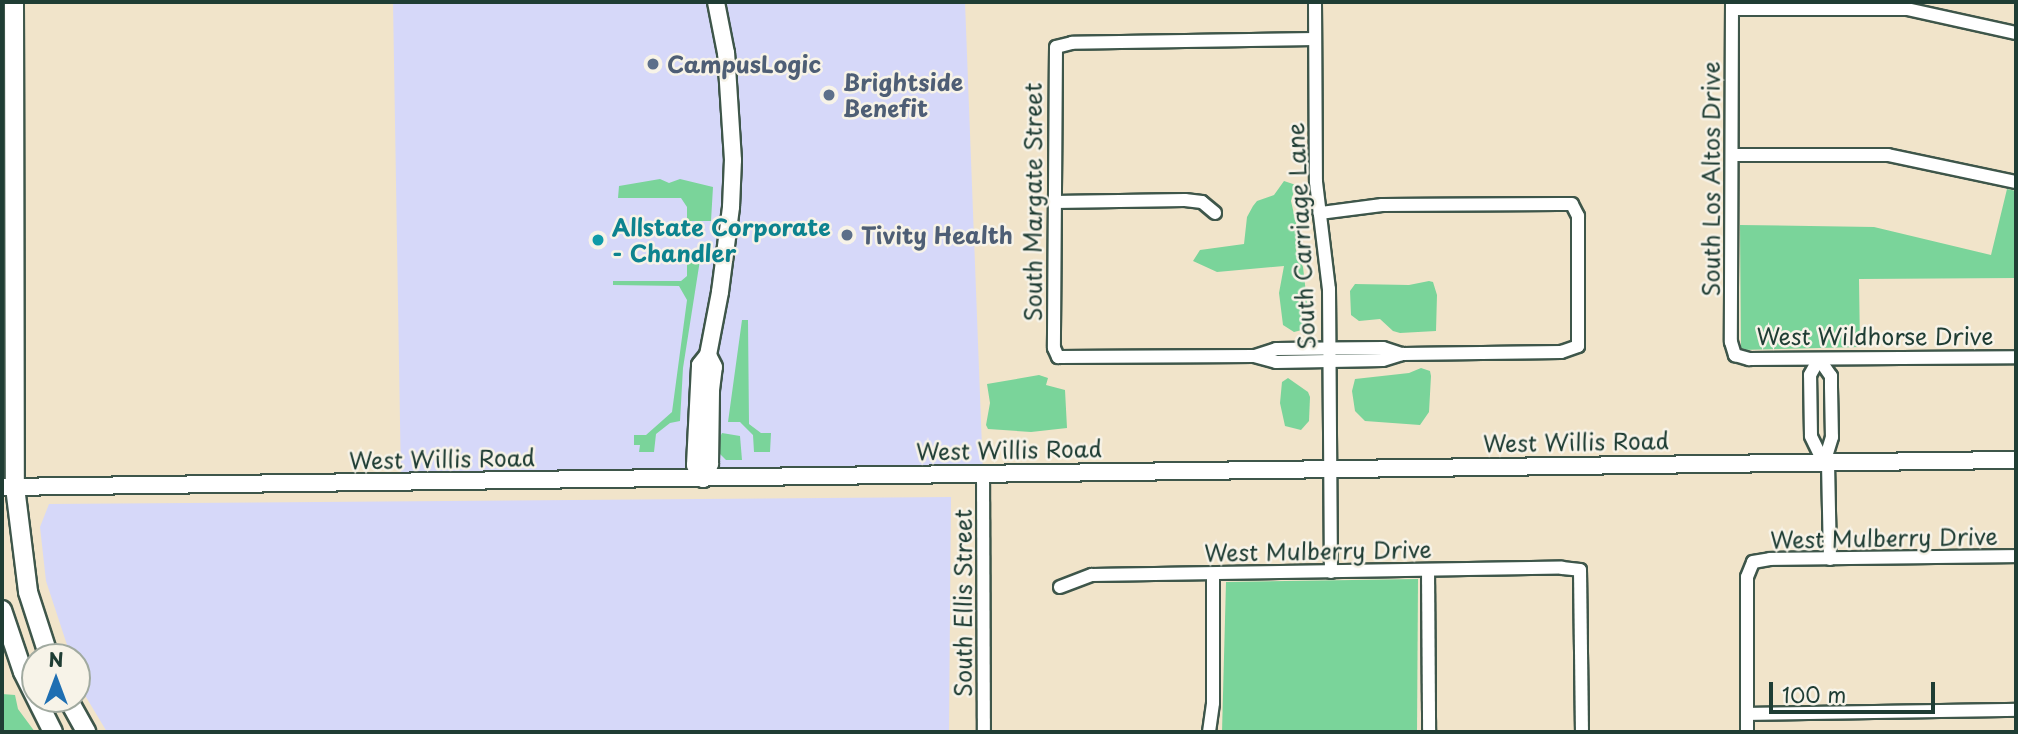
<!DOCTYPE html>
<html>
<head>
<meta charset="utf-8">
<style>
  body { margin:0 }
  #map { position:relative; width:2018px; height:734px; overflow:hidden; background:#f1e4ca; font-family:"Playpen Sans",sans-serif }
  div>[style] { position:absolute }
  .built>* { inset:0; background:#d6d8f9 }
  .green>* { inset:0; background:#7ad49a }
  .roads { filter:drop-shadow(2px 0 #3e564a) drop-shadow(-2px 0 #3e564a) drop-shadow(0 2px #3e564a) drop-shadow(0 -2px #3e564a) }
  .minor>* { height:12px; margin:-6px; padding:0 6px; transform-origin:6px; border-radius:6px; background:#fff }
  .tertiary>* { height:16px; margin:-8px; padding:0 8px; transform-origin:8px; border-radius:8px; background:#fff }
  .secondary>* { height:18px; margin:-9px; padding:0 9px; transform-origin:9px; border-radius:9px; background:#fff }
  .dots>* { width:19px; height:19px; translate:-50% -50%; box-sizing:border-box; border:4px solid #f7f3e8; border-radius:50% }
  span { translate:-50% -50%; white-space:nowrap; text-align:center; line-height:1.15; -webkit-text-stroke:5px #f7f3e8; paint-order:stroke }
  .service-label { font-size:23px; color:#4e5e75; font-weight:700 }
  .left { translate:0 -50%; text-align:left }
  .street-label { font-size:23px; color:#1f3d34 }
  .culture-label { font-size:23px; color:#0d838f; font-weight:700 }
  .frame { position:absolute; inset:0; border:4px solid #1f3d34; pointer-events:none }
  .north { position:absolute; left:21px; top:643px; width:70px; height:70px; box-sizing:border-box; background:#f7f3e8; border:2px solid #a1aaa0; border-radius:50%; rotate:0deg; font-size:19px; font-weight:700; line-height:28px; text-align:center; color:#1f3d34 }
  .north::after { content:''; display:block; margin:auto; width:24px; height:32px; background:#1f6fb2; clip-path:polygon(50% 0,100% 100%,50% 72%,0 100%) }
  .scale { position:absolute; left:1769px; top:682px; width:166px; height:32px; box-sizing:border-box; border:4px solid #1f3d34; border-top:0; padding-left:9px; font-size:21px; line-height:24px; white-space:nowrap; color:#1f3d34; -webkit-text-stroke:5px #f7f3e8; paint-order:stroke }
</style>
</head>
<body>
<div id="map">
  <div class="built">
    <i style="clip-path:polygon(393px 2px,965px 2px,983px 474px,401px 482px)"></i>
    <i style="clip-path:polygon(951px 497px,949px 732px,107px 732px,83px 692px,77px 674px,77px 657px,71px 657px,46px 581px,40px 527px,49px 504px)"></i>
  </div>
  <div class="green">
    <i style="clip-path:polygon(660px 179px,669px 183px,680px 179px,713px 187px,711px 221px,687px 221px,687px 207px,681px 198px,618px 198px,619px 186px)"></i>
    <i style="clip-path:polygon(1284px 181px,1296px 185px,1291px 201px,1298px 232px,1296px 250px,1303px 267px,1308px 310px,1307px 324px,1302px 330px,1294px 332px,1283px 325px,1279px 293px,1284px 266px,1217px 272px,1193px 261px,1200px 250px,1244px 244px,1247px 217px,1253px 206px,1257px 201px,1274px 195px)"></i>
    <i style="clip-path:polygon(2007px 189px,2016px 191px,2016px 278px,1859px 279px,1860px 347px,1741px 350px,1740px 225px,1874px 227px,1991px 255px)"></i>
    <i style="clip-path:polygon(687px 258px,700px 260px,683px 368px,680px 421px,670px 423px,656px 434px,654px 452px,639px 452px,640px 445px,634px 445px,634px 435px,646px 435px,672px 412px,687px 300px,679px 286px,613px 285px,613px 281px,681px 281px,687px 276px)"></i>
    <i style="clip-path:polygon(1429px 281px,1433px 282px,1437px 295px,1436px 331px,1400px 333px,1393px 331px,1380px 319px,1359px 321px,1351px 315px,1350px 291px,1355px 284px,1409px 285px)"></i>
    <i style="clip-path:polygon(742px 320px,748px 320px,749px 424px,761px 433px,771px 433px,770px 452px,754px 452px,753px 435px,740px 422px,728px 422px)"></i>
    <i style="clip-path:polygon(1421px 368px,1430px 371px,1431px 376px,1429px 412px,1420px 425px,1365px 421px,1355px 411px,1352px 391px,1355px 379px,1409px 373px)"></i>
    <i style="clip-path:polygon(1039px 375px,1048px 378px,1046px 385px,1065px 390px,1067px 428px,1031px 432px,988px 429px,986px 425px,990px 403px,987px 384px)"></i>
    <i style="clip-path:polygon(1288px 378px,1308px 392px,1310px 397px,1309px 421px,1301px 430px,1285px 426px,1280px 403px,1282px 382px)"></i>
    <i style="clip-path:polygon(722px 433px,740px 436px,742px 460px,726px 460px,718px 452px,717px 443px)"></i>
    <i style="clip-path:polygon(1418px 579px,1417px 732px,1222px 732px,1226px 582px)"></i>
    <i style="clip-path:polygon(2px 694px,15px 695px,18px 709px,35px 732px,2px 732px)"></i>
  </div>
  <div class="roads">
    <div class="minor">
      <i style="left:1315px;top:2px;width:180px;rotate:89.7deg"></i>
      <i style="left:1316px;top:182px;width:108px;rotate:83.1deg"></i>
      <i style="left:1329px;top:289px;width:283px;rotate:89.6deg"></i>
      <i style="left:1732px;top:2px;width:340px;rotate:90.2deg"></i>
      <i style="left:1731px;top:342px;width:14px;rotate:73deg"></i>
      <i style="left:1735px;top:355px;width:15px;rotate:16deg"></i>
      <i style="left:1749px;top:359px;width:267px;rotate:-0.4deg"></i>
      <i style="left:1732px;top:9px;width:175px"></i>
      <i style="left:1907px;top:9px;width:112px;rotate:12.4deg"></i>
      <i style="left:1315px;top:39px;width:243px;rotate:179.1deg"></i>
      <i style="left:1072px;top:43px;width:16px;rotate:166deg"></i>
      <i style="left:1056px;top:47px;width:301px;rotate:90.4deg"></i>
      <i style="left:1054px;top:348px;width:10px;rotate:66deg"></i>
      <i style="left:1058px;top:357px;width:196px;rotate:-0.3deg"></i>
      <i style="left:1254px;top:356px;width:23px;rotate:15deg"></i>
      <i style="left:1276px;top:362px;width:107px;rotate:-1.1deg"></i>
      <i style="left:1383px;top:360px;width:21px;rotate:-17deg"></i>
      <i style="left:1403px;top:354px;width:158px;rotate:-0.7deg"></i>
      <i style="left:1561px;top:352px;width:18px;rotate:-19deg"></i>
      <i style="left:1578px;top:346px;width:130px;rotate:-90deg"></i>
      <i style="left:1578px;top:216px;width:13px;rotate:-117deg"></i>
      <i style="left:1572px;top:204px;width:190px;rotate:179.7deg"></i>
      <i style="left:1382px;top:205px;width:63px;rotate:172.6deg"></i>
      <i style="left:1732px;top:155px;width:156px"></i>
      <i style="left:1888px;top:155px;width:131px;rotate:11.9deg"></i>
      <i style="left:1054px;top:202px;width:131px;rotate:-0.9deg"></i>
      <i style="left:1185px;top:200px;width:17px;rotate:7deg"></i>
      <i style="left:1202px;top:202px;width:17px;rotate:40deg"></i>
      <i style="left:1255px;top:356px;width:22px;rotate:-18deg"></i>
      <i style="left:1276px;top:349px;width:107px;rotate:-0.5deg"></i>
      <i style="left:1383px;top:348px;width:20px;rotate:18deg"></i>
      <i style="left:1819px;top:359px;width:21px;rotate:55deg"></i>
      <i style="left:1831px;top:376px;width:11px;rotate:90deg"></i>
      <i style="left:1831px;top:387px;width:50px;rotate:88.9deg"></i>
      <i style="left:1832px;top:437px;width:27px;rotate:107deg"></i>
      <i style="left:1824px;top:463px;width:30px;rotate:-116deg"></i>
      <i style="left:1811px;top:436px;width:61px;rotate:-90.9deg"></i>
      <i style="left:1810px;top:375px;width:18px;rotate:-61deg"></i>
      <i style="left:1828px;top:463px;width:96px;rotate:88.8deg"></i>
      <i style="left:983px;top:474px;width:258px;rotate:89.8deg"></i>
      <i style="left:1428px;top:571px;width:161px;rotate:89.6deg"></i>
      <i style="left:1060px;top:587px;width:34px;rotate:-21deg"></i>
      <i style="left:1092px;top:575px;width:470px;rotate:-0.9deg"></i>
      <i style="left:1562px;top:568px;width:18px;rotate:6deg"></i>
      <i style="left:1580px;top:570px;width:162px;rotate:89.3deg"></i>
      <i style="left:1749px;top:714px;width:267px;rotate:-0.9deg"></i>
      <i style="left:1209px;top:732px;width:29px;rotate:-82deg"></i>
      <i style="left:1213px;top:703px;width:129px;rotate:-90deg"></i>
      <i style="left:1747px;top:732px;width:155px;rotate:-90deg"></i>
      <i style="left:1747px;top:577px;width:16px;rotate:-68deg"></i>
      <i style="left:1753px;top:562px;width:17px;rotate:-10deg"></i>
      <i style="left:1770px;top:559px;width:246px;rotate:-0.7deg"></i>
    </div>
    <div class="tertiary">
      <i style="left:703px;top:479px;width:16px;rotate:-120deg"></i>
      <i style="left:695px;top:465px;width:100px;rotate:-87.1deg"></i>
      <i style="left:700px;top:365px;width:13px;rotate:-51deg"></i>
      <i style="left:708px;top:355px;width:64px;rotate:-79.2deg"></i>
      <i style="left:720px;top:292px;width:86px;rotate:-82.6deg"></i>
      <i style="left:731px;top:207px;width:47px;rotate:-87.6deg"></i>
      <i style="left:733px;top:160px;width:107px;rotate:-93.7deg"></i>
      <i style="left:726px;top:53px;width:52px;rotate:-101.1deg"></i>
      <i style="left:703px;top:479px;width:17px;rotate:-65deg"></i>
      <i style="left:710px;top:464px;width:74px;rotate:-89.2deg"></i>
      <i style="left:711px;top:390px;width:23px;rotate:-83deg"></i>
      <i style="left:714px;top:367px;width:13px;rotate:-117deg"></i>
      <i style="left:2px;top:487px;width:2014px;rotate:-0.77deg"></i>
    </div>
    <div class="secondary">
      <i style="left:14px;top:2px;width:485px;rotate:89.9deg"></i>
      <i style="left:15px;top:487px;width:106px;rotate:82.9deg"></i>
      <i style="left:28px;top:592px;width:68px;rotate:72.1deg"></i>
      <i style="left:2px;top:610px;width:65px;rotate:71.3deg"></i>
      <i style="left:23px;top:672px;width:67px;rotate:63.4deg"></i>
      <i style="left:68px;top:699px;width:38px;rotate:61deg"></i>
    </div>
  </div>
  <div class="dots">
    <i style="left:653px;top:64px;background:#5c6f8a"></i>
    <i style="left:829px;top:95px;background:#5c6f8a"></i>
    <i style="left:847px;top:235px;background:#5c6f8a"></i>
    <i style="left:598px;top:240px;background:#0f9aa8"></i>
  </div>
  <div class="service-label">
    <span class="left" style="left:667px;top:64px">CampusLogic</span>
    <span class="left" style="left:843px;top:95px">Brightside<br>Benefit</span>
    <span class="left" style="left:861px;top:235px">Tivity Health</span>
  </div>
  <div class="street-label">
    <span style="left:1711px;top:179px;rotate:-90deg">South Los Altos Drive</span>
    <span style="left:1033px;top:202px;rotate:-90deg">South Margate Street</span>
    <span style="left:1301px;top:236px;rotate:-93deg">South Carriage Lane</span>
    <span style="left:1875px;top:336px">West Wildhorse Drive</span>
    <span style="left:1576px;top:442px;rotate:-1deg">West Willis Road</span>
    <span style="left:1009px;top:450px;rotate:-1deg">West Willis Road</span>
    <span style="left:442px;top:459px;rotate:-1deg">West Willis Road</span>
    <span style="left:1884px;top:538px;rotate:-1deg">West Mulberry Drive</span>
    <span style="left:1318px;top:551px;rotate:-1deg">West Mulberry Drive</span>
    <span style="left:963px;top:603px;rotate:-90deg">South Ellis Street</span>
  </div>
  <div class="culture-label">
    <span class="left" style="left:612px;top:240px">Allstate Corporate<br>- Chandler</span>
  </div>
  <div class="frame"></div>
  <div class="north">N</div>
  <div class="scale">100 m</div>
</div>
</body>
</html>
